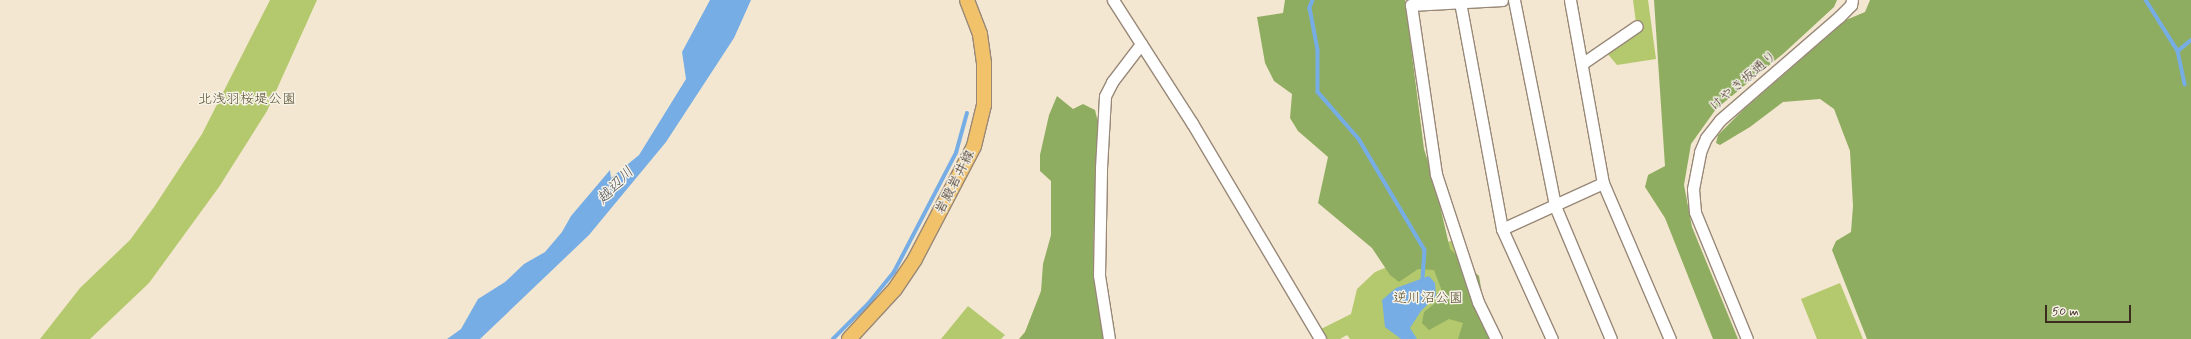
<!DOCTYPE html>
<html>
<head>
<meta charset="utf-8">
<style>
  body { margin:0 }
  #map { position:relative; width:2191px; height:339px; overflow:hidden; background:#f4e7d1; font-family:Mynerve,"Klee One",sans-serif }
  div>[style] { position:absolute }
  .green>* { inset:0; background:#b4c96d }
  .forest>* { inset:0; background:#8fad60 }
  .water>* { inset:0; background:#77ade5 }
  .stream>* { height:3.5px; margin:-1.75px; padding:0 1.75px; transform-origin:1.75px; border-radius:1.75px; background:#77ade5 }
  .roads { filter:drop-shadow(1px 0 #988878) drop-shadow(-1px 0 #988878) drop-shadow(0 1px #988878) drop-shadow(0 -1px #988878) }
  .minor>* { height:11px; margin:-5.5px; padding:0 5.5px; transform-origin:5.5px; border-radius:5.5px; background:#fff }
  .major>* { height:14px; margin:-7px; padding:0 7px; transform-origin:7px; border-radius:7px; background:#f2c26a }
  span { translate:-50% -50%; white-space:nowrap; text-align:center; line-height:1.15; -webkit-text-stroke:3px #f7f3e8; paint-order:stroke }
  .street-label { font-size:14px; color:#3b2a1e }
  .park-label { font-size:14px; color:#595232 }
  .water-label { font-size:15px; color:#4d515a; font-style:italic }
  .scale { position:absolute; left:2045px; top:305px; width:86px; height:18px; box-sizing:border-box; border:2px solid #3b2a1e; border-top:0; padding-left:5px; font-size:12px; line-height:14px; white-space:nowrap; color:#3b2a1e; -webkit-text-stroke:3px #f7f3e8; paint-order:stroke }
</style>
</head>
<body>
<div id="map">
  <div class="green">
    <i style="clip-path:polygon(270px 0,317px 0,267px 111px,219px 187px,149px 283px,90px 339px,40px 339px,80px 288px,130px 240px,154px 207px,202px 134px)"></i>
    <i style="clip-path:polygon(1633px 0,1648px 0,1656px 59px,1617px 65px,1606px 52px,1637px 30px)"></i>
    <i style="clip-path:polygon(1453px 240px,1474px 305px,1469px 339px,1350px 339px,1347px 335px,1340px 339px,1326px 339px,1319px 330px,1351px 314px,1357px 289px,1375px 272px)"></i>
    <i style="clip-path:polygon(1840px 283px,1863px 339px,1817px 339px,1801px 299px)"></i>
    <i style="clip-path:polygon(968px 306px,1005px 335px,1001px 339px,941px 339px)"></i>
  </div>
  <div class="forest">
    <i style="clip-path:polygon(1285px 0,1405px 0,1424px 149px,1434px 180px,1450px 249px,1479px 276px,1483px 299px,1493px 321px,1495px 339px,1458px 339px,1463px 323px,1449px 319px,1429px 330px,1422px 323px,1424px 312px,1434px 304px,1442px 291px,1434px 270px,1418px 269px,1399px 282px,1390px 275px,1372px 248px,1318px 203px,1328px 157px,1298px 131px,1290px 118px,1292px 94px,1274px 81px,1265px 63px,1257px 17px,1283px 13px)"></i>
    <i style="clip-path:polygon(1654px 0,1837px 0,1834px 7px,1784px 53px,1716px 109px,1691px 144px,1684px 185px,1692px 227px,1738px 339px,1713px 339px,1665px 218px,1645px 187px,1648px 175px,1665px 166px)"></i>
    <i style="clip-path:polygon(1870px 0,2191px 0,2191px 339px,1867px 339px,1832px 250px,1836px 241px,1851px 232px,1853px 206px,1850px 151px,1834px 109px,1820px 99px,1783px 102px,1750px 127px,1720px 145px,1716px 143px,1718px 135px,1743px 110px,1846px 20px,1865px 12px)"></i>
    <i style="clip-path:polygon(1057px 96px,1073px 109px,1083px 104px,1095px 110px,1098px 122px,1093px 251px,1103px 339px,1019px 339px,1025px 332px,1041px 291px,1043px 264px,1051px 235px,1051px 181px,1040px 171px,1040px 155px,1049px 115px)"></i>
  </div>
  <div class="water">
    <i style="clip-path:polygon(710px 0,751px 0,734px 38px,666px 142px,589px 235px,480px 339px,447px 339px,461px 329px,478px 299px,505px 282px,524px 264px,545px 252px,562px 232px,571px 216px,610px 170px,611px 178px,639px 155px,686px 79px,682px 52px)"></i>
    <i style="clip-path:polygon(1429px 276px,1435px 283px,1436px 296px,1421px 311px,1410px 328px,1417px 339px,1401px 339px,1385px 327px,1382px 300px,1396px 288px)"></i>
  </div>
  <div class="stream">
    <i style="left:1313px;top:0;width:9px;rotate:111deg"></i>
    <i style="left:1310px;top:8px;width:43px;rotate:79.2deg"></i>
    <i style="left:1318px;top:50px;width:42px;rotate:90deg"></i>
    <i style="left:1318px;top:92px;width:62px;rotate:48.9deg"></i>
    <i style="left:1359px;top:139px;width:129px;rotate:59.3deg"></i>
    <i style="left:1425px;top:250px;width:32px;rotate:94deg"></i>
    <i style="left:2146px;top:0;width:60px;rotate:57.9deg"></i>
    <i style="left:2178px;top:51px;width:34px;rotate:78deg"></i>
    <i style="left:2178px;top:51px;width:17px;rotate:-40deg"></i>
    <i style="left:833px;top:339px;width:49px;rotate:-45deg"></i>
    <i style="left:868px;top:304px;width:41px;rotate:-50.9deg"></i>
    <i style="left:894px;top:272px;width:134px;rotate:-62.5deg"></i>
    <i style="left:956px;top:153px;width:41px;rotate:-74.6deg"></i>
  </div>
  <div class="roads">
    <div class="minor">
      <i style="left:1113px;top:0;width:146px;rotate:57.3deg"></i>
      <i style="left:1192px;top:123px;width:251px;rotate:59.3deg"></i>
      <i style="left:1514px;top:0;width:210px;rotate:78.7deg"></i>
      <i style="left:1555px;top:206px;width:144px;rotate:67.2deg"></i>
      <i style="left:1570px;top:0;width:186px;rotate:79.8deg"></i>
      <i style="left:1603px;top:183px;width:170px;rotate:66.8deg"></i>
      <i style="left:1460px;top:2px;width:231px;rotate:79.5deg"></i>
      <i style="left:1502px;top:229px;width:121px;rotate:65.6deg"></i>
      <i style="left:1583px;top:63px;width:65px;rotate:-34.4deg"></i>
      <i style="left:1502px;top:229px;width:111px;rotate:-24.5deg"></i>
      <i style="left:1109px;top:339px;width:65px;rotate:-98.9deg"></i>
      <i style="left:1099px;top:275px;width:107px;rotate:-88.9deg"></i>
      <i style="left:1101px;top:168px;width:72px;rotate:-86.8deg"></i>
      <i style="left:1105px;top:96px;width:16px;rotate:-63deg"></i>
      <i style="left:1112px;top:82px;width:48px;rotate:-52.7deg"></i>
      <i style="left:1496px;top:339px;width:41px;rotate:-115.9deg"></i>
      <i style="left:1478px;top:302px;width:135px;rotate:-108.2deg"></i>
      <i style="left:1436px;top:174px;width:171px;rotate:-98.4deg"></i>
      <i style="left:1411px;top:5px;width:91px;rotate:-3.1deg"></i>
      <i style="left:1747px;top:339px;width:137px;rotate:-112.3deg"></i>
      <i style="left:1695px;top:212px;width:23px;rotate:-95deg"></i>
      <i style="left:1693px;top:189px;width:38px;rotate:-79deg"></i>
      <i style="left:1700px;top:152px;width:15px;rotate:-67deg"></i>
      <i style="left:1706px;top:138px;width:23px;rotate:-52deg"></i>
      <i style="left:1720px;top:120px;width:157px;rotate:-40.9deg"></i>
      <i style="left:1839px;top:17px;width:17px;rotate:-45deg"></i>
      <i style="left:1851px;top:5px;width:5px;rotate:-79deg"></i>
    </div>
    <div class="major">
      <i style="left:849px;top:339px;width:68px;rotate:-47.4deg"></i>
      <i style="left:895px;top:289px;width:36px;rotate:-56deg"></i>
      <i style="left:915px;top:259px;width:127px;rotate:-62.4deg"></i>
      <i style="left:974px;top:146px;width:42px;rotate:-76.3deg"></i>
      <i style="left:984px;top:105px;width:42px;rotate:-90deg"></i>
      <i style="left:984px;top:63px;width:29px;rotate:-98deg"></i>
      <i style="left:980px;top:34px;width:36px;rotate:-111deg"></i>
    </div>
  </div>
  <div class="street-label">
    <span style="left:1743px;top:81px;rotate:-41deg">けやき坂通り</span>
    <span style="left:955px;top:182px;rotate:-63deg">岩殿岩井線</span>
  </div>
  <div class="park-label">
    <span style="left:247px;top:99px">北浅羽桜堤公園</span>
    <span style="left:1428px;top:298px">逆川沼公園</span>
  </div>
  <div class="water-label">
    <span style="left:616px;top:186px;rotate:-46deg">越辺川</span>
  </div>
  <div class="scale">50 m</div>
</div>
</body>
</html>
